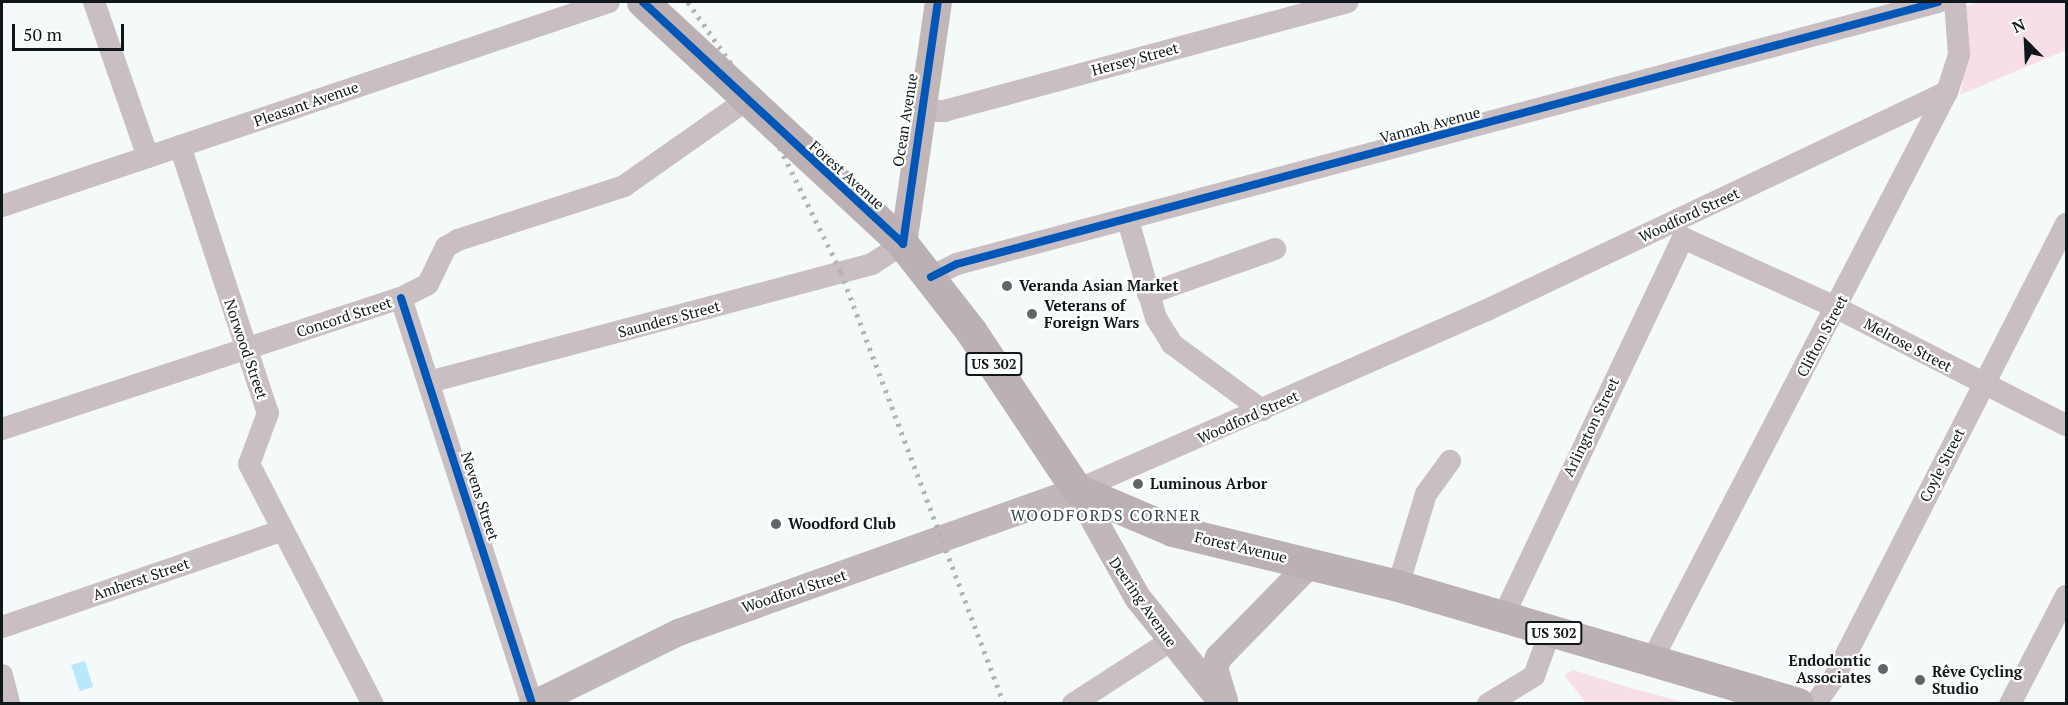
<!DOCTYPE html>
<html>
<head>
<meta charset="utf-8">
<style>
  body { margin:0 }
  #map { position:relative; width:2068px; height:705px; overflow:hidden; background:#f4f9fa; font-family:"PT Serif",serif }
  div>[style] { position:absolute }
  .green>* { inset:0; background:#f8dee6 }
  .water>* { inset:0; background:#b9e8fb }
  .minor>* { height:22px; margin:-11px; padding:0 11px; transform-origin:11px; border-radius:11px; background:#c9bec2 }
  .major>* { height:27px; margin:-13.5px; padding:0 13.5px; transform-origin:13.5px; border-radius:13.5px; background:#c1b7b9 }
  .highway>* { height:32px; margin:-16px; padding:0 16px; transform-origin:16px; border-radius:16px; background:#bbb1b4 }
  .rail>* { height:4.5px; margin-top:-2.25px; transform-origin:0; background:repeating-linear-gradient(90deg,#b7b2b4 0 3px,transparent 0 9px) }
  .cycleway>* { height:8px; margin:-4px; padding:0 4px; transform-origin:4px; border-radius:4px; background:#0057b8 }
  .dots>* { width:16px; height:16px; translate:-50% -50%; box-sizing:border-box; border:3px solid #fff; border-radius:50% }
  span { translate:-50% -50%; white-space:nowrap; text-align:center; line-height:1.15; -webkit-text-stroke:4.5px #fff; paint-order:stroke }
  .shield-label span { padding:2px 4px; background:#fff; border:2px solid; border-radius:4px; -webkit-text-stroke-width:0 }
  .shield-label { font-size:14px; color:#10171a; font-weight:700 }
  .street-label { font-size:15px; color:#10171a }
  .poi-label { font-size:15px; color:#10171a; font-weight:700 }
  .left { translate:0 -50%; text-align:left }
  .right { translate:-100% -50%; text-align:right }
  .neighbourhood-label { font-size:16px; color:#35464e; letter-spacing:1.5px }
  .frame { position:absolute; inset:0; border:3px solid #10171a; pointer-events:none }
  .north { position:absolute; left:1996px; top:12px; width:60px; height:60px; -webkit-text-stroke:4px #fff; paint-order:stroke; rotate:336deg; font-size:16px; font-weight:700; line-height:24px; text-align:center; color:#10171a }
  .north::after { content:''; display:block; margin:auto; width:21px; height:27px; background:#10171a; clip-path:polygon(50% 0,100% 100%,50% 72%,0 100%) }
  .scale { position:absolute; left:12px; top:24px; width:112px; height:27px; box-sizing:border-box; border:3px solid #10171a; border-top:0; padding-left:8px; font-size:18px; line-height:21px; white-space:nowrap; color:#10171a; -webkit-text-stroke:4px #fff; paint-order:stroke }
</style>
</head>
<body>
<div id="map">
  <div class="green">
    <i style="clip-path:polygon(1982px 2px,2066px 2px,2066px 50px,1960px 95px,1968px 47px,1962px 7px)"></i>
    <i style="clip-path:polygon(1573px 670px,1627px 687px,1686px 703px,1586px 703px,1564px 675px)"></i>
  </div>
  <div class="water">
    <i style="clip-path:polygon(85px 661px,93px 687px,80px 691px,71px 665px)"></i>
  </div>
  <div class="minor">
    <i style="left:94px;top:2px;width:164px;rotate:70.8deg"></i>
    <i style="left:920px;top:111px;width:24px"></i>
    <i style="left:944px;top:111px;width:418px;rotate:-15.1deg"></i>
    <i style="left:180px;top:146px;width:281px;rotate:71.8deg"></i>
    <i style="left:268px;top:413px;width:54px;rotate:110.4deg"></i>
    <i style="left:249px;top:464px;width:270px;rotate:62.7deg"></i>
    <i style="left:2px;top:206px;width:640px;rotate:-18.58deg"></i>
    <i style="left:1128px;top:220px;width:102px;rotate:74.1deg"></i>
    <i style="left:1156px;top:318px;width:31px;rotate:58deg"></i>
    <i style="left:1172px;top:344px;width:112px;rotate:36.3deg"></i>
    <i style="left:1683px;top:238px;width:169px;rotate:24.4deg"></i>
    <i style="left:1837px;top:308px;width:257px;rotate:27.1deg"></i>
    <i style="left:931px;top:277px;width:29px;rotate:-27deg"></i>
    <i style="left:957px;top:264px;width:1015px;rotate:-14.95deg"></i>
    <i style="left:1148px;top:294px;width:135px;rotate:-19.5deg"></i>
    <i style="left:401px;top:298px;width:426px;rotate:72.1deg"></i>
    <i style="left:429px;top:382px;width:458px;rotate:-14.9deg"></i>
    <i style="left:872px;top:264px;width:37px;rotate:-33deg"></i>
    <i style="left:2px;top:429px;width:420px;rotate:-18.2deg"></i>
    <i style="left:401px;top:298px;width:30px;rotate:-27deg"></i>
    <i style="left:428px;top:284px;width:41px;rotate:-64.1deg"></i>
    <i style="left:446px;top:247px;width:14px;rotate:-30deg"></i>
    <i style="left:458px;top:240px;width:175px;rotate:-18deg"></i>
    <i style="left:624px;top:186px;width:148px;rotate:-35.1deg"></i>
    <i style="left:1077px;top:490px;width:448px;rotate:-23.7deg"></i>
    <i style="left:1487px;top:310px;width:509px;rotate:-25.36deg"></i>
    <i style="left:1398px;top:586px;width:96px;rotate:-73.1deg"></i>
    <i style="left:1426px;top:494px;width:41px;rotate:-54deg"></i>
    <i style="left:1502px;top:619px;width:422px;rotate:-64.6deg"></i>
    <i style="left:2px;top:627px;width:295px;rotate:-19deg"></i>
    <i style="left:1651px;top:662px;width:642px;rotate:-62.56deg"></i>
    <i style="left:1947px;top:92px;width:39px;rotate:-72deg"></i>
    <i style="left:1959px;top:55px;width:53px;rotate:-94.3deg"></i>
    <i style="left:2px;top:675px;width:30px;rotate:76deg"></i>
    <i style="left:1073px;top:704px;width:114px;rotate:-32.9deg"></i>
    <i style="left:1488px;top:704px;width:54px;rotate:-31.3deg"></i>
    <i style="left:1534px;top:676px;width:47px;rotate:-70deg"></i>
    <i style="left:1815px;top:704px;width:32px;rotate:-54deg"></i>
    <i style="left:1834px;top:678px;width:510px;rotate:-62.93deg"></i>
    <i style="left:2010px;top:704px;width:122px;rotate:-62.6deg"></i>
  </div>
  <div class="major">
    <i style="left:903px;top:244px;width:245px;rotate:-81.8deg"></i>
    <i style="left:1224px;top:700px;width:34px;rotate:-107deg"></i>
    <i style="left:1214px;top:668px;width:12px;rotate:-70deg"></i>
    <i style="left:1218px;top:657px;width:132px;rotate:-45.6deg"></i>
    <i style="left:532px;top:704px;width:163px;rotate:-26.3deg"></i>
    <i style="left:678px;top:632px;width:424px;rotate:-19.6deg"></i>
    <i style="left:1077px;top:490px;width:123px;rotate:60.7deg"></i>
    <i style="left:1137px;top:597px;width:137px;rotate:51.2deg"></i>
  </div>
  <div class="highway">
    <i style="left:643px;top:2px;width:355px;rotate:42.9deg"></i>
    <i style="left:903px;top:244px;width:110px;rotate:52deg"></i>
    <i style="left:971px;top:331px;width:191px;rotate:56.3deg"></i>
    <i style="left:1077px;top:490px;width:104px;rotate:23.1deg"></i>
    <i style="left:1173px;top:531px;width:232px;rotate:13.7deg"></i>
    <i style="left:1398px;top:586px;width:417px;rotate:16.4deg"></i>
  </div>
  <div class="rail">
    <i style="left:688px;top:2px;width:118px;rotate:55deg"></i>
    <i style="left:756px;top:99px;width:193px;rotate:63.8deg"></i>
    <i style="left:841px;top:272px;width:462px;rotate:69.3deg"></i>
  </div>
  <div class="cycleway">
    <i style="left:643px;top:2px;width:355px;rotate:42.9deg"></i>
    <i style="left:903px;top:244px;width:245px;rotate:-81.8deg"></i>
    <i style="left:931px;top:277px;width:29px;rotate:-27deg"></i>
    <i style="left:957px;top:264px;width:1015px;rotate:-14.95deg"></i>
    <i style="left:401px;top:298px;width:427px;rotate:72.1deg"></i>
  </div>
  <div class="dots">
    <i style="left:1007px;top:286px;background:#606668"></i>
    <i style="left:1032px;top:314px;background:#606668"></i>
    <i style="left:1138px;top:484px;background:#606668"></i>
    <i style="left:776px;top:524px;background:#606668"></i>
    <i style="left:1883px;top:669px;background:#606668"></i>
    <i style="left:1920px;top:680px;background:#606668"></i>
  </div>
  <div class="shield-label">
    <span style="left:994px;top:364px">US 302</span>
    <span style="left:1554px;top:633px">US 302</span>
  </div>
  <div class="street-label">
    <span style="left:1135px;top:59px;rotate:-15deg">Hersey Street</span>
    <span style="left:306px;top:104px;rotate:-19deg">Pleasant Avenue</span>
    <span style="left:905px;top:120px;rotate:-81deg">Ocean Avenue</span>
    <span style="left:1430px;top:125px;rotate:-15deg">Vannah Avenue</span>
    <span style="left:847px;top:175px;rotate:42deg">Forest Avenue</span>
    <span style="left:1689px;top:215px;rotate:-25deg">Woodford Street</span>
    <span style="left:344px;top:317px;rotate:-18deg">Concord Street</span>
    <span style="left:669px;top:319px;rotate:-15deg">Saunders Street</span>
    <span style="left:1822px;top:336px;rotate:-62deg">Clifton Street</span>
    <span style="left:1908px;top:345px;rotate:28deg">Melrose Street</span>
    <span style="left:246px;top:349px;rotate:71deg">Norwood Street</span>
    <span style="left:1248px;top:417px;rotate:-24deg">Woodford Street</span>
    <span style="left:1591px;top:427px;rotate:-64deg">Arlington Street</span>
    <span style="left:1942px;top:465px;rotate:-63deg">Coyle Street</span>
    <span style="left:480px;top:496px;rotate:72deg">Nevens Street</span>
    <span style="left:1241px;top:547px;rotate:13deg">Forest Avenue</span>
    <span style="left:141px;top:579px;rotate:-19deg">Amherst Street</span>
    <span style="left:794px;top:591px;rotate:-18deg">Woodford Street</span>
    <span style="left:1143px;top:602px;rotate:55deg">Deering Avenue</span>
  </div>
  <div class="poi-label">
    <span class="left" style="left:1019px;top:286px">Veranda Asian Market</span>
    <span class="left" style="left:1044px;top:314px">Veterans of<br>Foreign Wars</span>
    <span class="left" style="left:1150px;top:484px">Luminous Arbor</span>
    <span class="left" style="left:788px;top:524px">Woodford Club</span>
    <span class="right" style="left:1871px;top:669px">Endodontic<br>Associates</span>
    <span class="left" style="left:1932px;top:680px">Rêve Cycling<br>Studio</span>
  </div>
  <div class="neighbourhood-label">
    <span style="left:1106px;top:515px">WOODFORDS CORNER</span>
  </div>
  <div class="frame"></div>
  <div class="north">N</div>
  <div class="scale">50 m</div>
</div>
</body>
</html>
